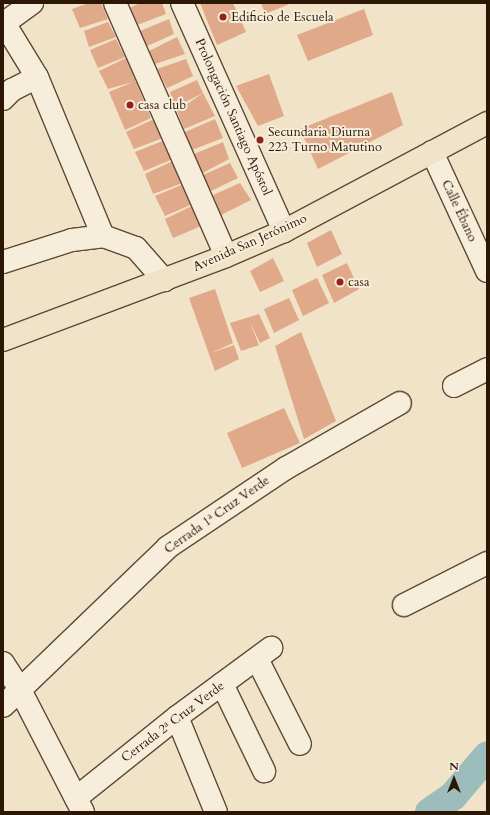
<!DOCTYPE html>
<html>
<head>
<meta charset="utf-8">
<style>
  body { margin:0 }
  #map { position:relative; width:490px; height:815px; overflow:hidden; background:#f1e3c7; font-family:Cardo,serif }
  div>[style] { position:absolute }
  .river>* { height:29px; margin:-14.5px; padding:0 14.5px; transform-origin:14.5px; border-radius:14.5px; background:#9dbdbd }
  .building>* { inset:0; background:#e0a98a }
  .roads { filter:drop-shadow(1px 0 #5d4935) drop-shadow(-1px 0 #5d4935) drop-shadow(0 1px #5d4935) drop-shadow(0 -1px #5d4935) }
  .minor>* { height:22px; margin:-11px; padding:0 11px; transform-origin:11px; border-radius:11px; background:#f6eddb }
  .major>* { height:22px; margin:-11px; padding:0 11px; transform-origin:11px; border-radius:11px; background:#f1e3c7 }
  .dots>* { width:11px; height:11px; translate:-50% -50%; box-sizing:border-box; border:2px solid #f6eddb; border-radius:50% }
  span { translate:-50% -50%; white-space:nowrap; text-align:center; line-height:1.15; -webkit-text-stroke:4px #f6eddb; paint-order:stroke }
  .poi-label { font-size:13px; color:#2c1604 }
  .left { translate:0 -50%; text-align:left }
  .street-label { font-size:13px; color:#2c1604 }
  .frame { position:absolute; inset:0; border:4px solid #2c1604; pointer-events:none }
  .north { position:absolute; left:434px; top:759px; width:40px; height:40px; -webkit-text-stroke:3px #f6eddb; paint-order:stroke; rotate:0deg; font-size:11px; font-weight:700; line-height:16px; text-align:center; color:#2c1604 }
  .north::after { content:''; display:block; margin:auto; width:14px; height:18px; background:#2c1604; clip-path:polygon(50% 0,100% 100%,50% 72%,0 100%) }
</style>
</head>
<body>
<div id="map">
  <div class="river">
    <i style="left:429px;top:812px;width:29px;rotate:-35deg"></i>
    <i style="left:453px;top:795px;width:52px;rotate:-49.6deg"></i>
  </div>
  <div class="building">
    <i style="clip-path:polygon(89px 3px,101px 3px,108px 19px,80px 28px,72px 9px)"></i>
    <i style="clip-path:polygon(140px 3px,162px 3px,166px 14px,137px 25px,127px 9px)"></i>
    <i style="clip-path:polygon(200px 3px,233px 3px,246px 32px,217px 45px)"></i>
    <i style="clip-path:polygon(261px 3px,292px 3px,265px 14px)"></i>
    <i style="clip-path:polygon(364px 9px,373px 35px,308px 61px,297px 35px)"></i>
    <i style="clip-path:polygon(169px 19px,174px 34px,145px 47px,140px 31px)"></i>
    <i style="clip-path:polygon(108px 22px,116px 37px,89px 47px,84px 31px)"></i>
    <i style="clip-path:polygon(177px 37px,185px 54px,155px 64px,149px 51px)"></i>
    <i style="clip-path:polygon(116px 39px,125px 57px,98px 68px,90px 50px)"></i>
    <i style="clip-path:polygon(126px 58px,151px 118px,125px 130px,109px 92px,133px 82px,108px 89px,99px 71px)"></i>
    <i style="clip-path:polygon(186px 59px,193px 76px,167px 88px,157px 69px)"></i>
    <i style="clip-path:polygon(269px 74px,284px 116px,258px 126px,236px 86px)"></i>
    <i style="clip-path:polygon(197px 80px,203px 93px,215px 116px,184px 129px,177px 111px,203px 93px,174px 108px,170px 92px)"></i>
    <i style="clip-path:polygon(392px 92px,403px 125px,318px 169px,300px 129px)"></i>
    <i style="clip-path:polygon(154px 119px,163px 138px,134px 149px,126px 132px)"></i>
    <i style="clip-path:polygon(215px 119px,223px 138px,192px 150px,185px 132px)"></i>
    <i style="clip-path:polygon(165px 140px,173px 159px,144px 171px,135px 152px)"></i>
    <i style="clip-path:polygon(223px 142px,229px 159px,201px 174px,194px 154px)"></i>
    <i style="clip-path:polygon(175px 160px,185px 182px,153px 194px,145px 174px)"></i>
    <i style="clip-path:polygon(230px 163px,238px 178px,211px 191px,203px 175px)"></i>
    <i style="clip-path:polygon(186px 183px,195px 203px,165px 216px,155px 196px)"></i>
    <i style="clip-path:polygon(240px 183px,251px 200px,221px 215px,213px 195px)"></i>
    <i style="clip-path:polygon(196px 204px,206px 224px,173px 238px,165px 219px)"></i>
    <i style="clip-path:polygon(331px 230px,342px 254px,317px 267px,307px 243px)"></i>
    <i style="clip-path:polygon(273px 258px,284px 281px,260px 292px,250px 271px)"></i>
    <i style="clip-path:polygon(347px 263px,359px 289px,334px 303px,322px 275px)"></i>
    <i style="clip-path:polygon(317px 278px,329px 303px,303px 316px,292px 290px)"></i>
    <i style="clip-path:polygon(215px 289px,233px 343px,211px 353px,234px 345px,239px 359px,215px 371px,189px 298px)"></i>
    <i style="clip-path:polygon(289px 298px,299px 320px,274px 333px,264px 309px)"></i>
    <i style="clip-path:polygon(259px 314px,270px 338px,260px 343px,249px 320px,259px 345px,241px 351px,230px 323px)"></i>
    <i style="clip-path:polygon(301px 332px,336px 421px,304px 439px,275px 346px)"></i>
    <i style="clip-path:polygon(284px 408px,300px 443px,242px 468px,227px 433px)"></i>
  </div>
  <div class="roads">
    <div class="minor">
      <i style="left:115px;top:3px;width:276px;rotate:66.3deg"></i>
      <i style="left:182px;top:3px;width:250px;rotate:65.9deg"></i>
      <i style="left:4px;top:23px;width:63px;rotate:58.6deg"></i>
      <i style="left:37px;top:77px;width:172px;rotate:67.5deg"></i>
      <i style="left:3px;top:24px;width:36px;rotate:-36deg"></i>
      <i style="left:3px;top:99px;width:13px;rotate:-45deg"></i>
      <i style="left:12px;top:90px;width:28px;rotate:-27deg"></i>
      <i style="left:432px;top:152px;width:131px;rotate:65.2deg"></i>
      <i style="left:3px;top:262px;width:72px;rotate:-17.7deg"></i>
      <i style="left:72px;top:240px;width:31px;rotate:-7deg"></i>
      <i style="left:103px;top:236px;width:35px;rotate:20deg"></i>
      <i style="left:136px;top:248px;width:43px;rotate:48.8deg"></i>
      <i style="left:454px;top:386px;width:37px;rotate:-27deg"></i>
      <i style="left:404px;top:605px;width:93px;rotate:-26.8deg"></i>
      <i style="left:257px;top:659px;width:95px;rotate:63.2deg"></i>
      <i style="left:3px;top:663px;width:30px;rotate:57deg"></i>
      <i style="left:19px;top:688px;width:140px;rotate:62.7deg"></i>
      <i style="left:222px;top:684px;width:97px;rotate:64.2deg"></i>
      <i style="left:3px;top:706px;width:229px;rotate:-43.9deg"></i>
      <i style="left:168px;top:547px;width:142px;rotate:-33.8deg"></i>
      <i style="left:286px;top:468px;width:131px;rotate:-29.7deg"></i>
      <i style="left:177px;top:717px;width:103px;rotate:67.7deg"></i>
      <i style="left:76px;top:798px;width:129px;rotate:-38.7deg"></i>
      <i style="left:177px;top:717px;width:117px;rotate:-36.3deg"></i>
    </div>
    <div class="major">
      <i style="left:3px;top:340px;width:238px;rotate:-20.6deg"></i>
      <i style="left:226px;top:256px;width:63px;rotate:-23.3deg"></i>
      <i style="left:284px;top:231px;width:230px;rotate:-28deg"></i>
    </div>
  </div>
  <div class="dots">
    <i style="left:223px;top:17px;background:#8f2418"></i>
    <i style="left:130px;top:105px;background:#8f2418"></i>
    <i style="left:260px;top:140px;background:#8f2418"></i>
    <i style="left:340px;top:282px;background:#8f2418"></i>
  </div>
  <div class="poi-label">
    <span class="left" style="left:231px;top:17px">Edificio de Escuela</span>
    <span class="left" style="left:138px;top:105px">casa club</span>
    <span class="left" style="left:268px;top:140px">Secundaria Diurna<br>223 Turno Matutino</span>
    <span class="left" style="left:348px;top:282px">casa</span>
  </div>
  <div class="street-label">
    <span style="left:233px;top:117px;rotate:66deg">Prolongación Santiago Apóstol</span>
    <span style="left:459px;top:211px;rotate:65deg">Calle Ébano</span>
    <span style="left:250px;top:243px;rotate:-24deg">Avenida San Jerónimo</span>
    <span style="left:217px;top:515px;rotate:-35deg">Cerrada 1ª Cruz Verde</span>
    <span style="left:173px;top:722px;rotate:-37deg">Cerrada 2ª Cruz Verde</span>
  </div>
  <div class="frame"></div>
  <div class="north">N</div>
</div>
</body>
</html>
